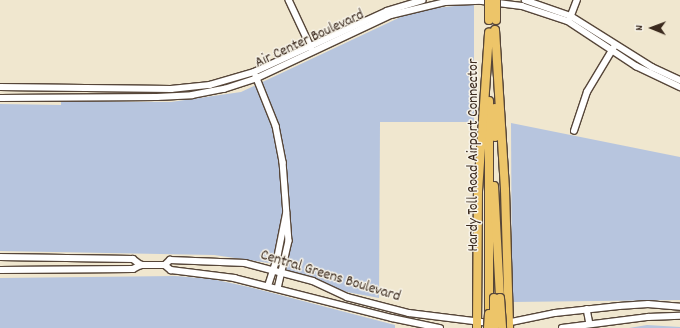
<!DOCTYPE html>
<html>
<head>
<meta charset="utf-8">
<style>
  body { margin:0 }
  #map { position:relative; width:680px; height:328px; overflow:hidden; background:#f0e7cf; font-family:Dekko,sans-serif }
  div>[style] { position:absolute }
  .industrial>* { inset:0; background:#b7c5de }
  .roads { filter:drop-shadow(1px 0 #564639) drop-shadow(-1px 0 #564639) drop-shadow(0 1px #564639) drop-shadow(0 -1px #564639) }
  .minor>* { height:5.5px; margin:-2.75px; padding:0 2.75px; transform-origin:2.75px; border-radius:2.75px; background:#fff }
  .highway>* { height:8px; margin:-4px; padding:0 4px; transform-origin:4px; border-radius:4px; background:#edc569 }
  .bridges { filter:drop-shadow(1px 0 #564639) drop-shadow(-1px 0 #564639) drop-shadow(0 1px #564639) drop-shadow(0 -1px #564639) }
  .highway-bridge>* { height:8px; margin:-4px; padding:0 4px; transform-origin:4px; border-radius:4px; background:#edc569 }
  span { translate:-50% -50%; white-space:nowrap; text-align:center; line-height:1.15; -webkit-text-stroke:3px #f7f3e8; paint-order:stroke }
  .street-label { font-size:15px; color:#3b2a1e }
  .north { position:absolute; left:632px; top:8px; width:40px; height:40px; -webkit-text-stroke:3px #f7f3e8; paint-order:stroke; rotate:271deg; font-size:11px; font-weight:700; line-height:16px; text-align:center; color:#3b2a1e }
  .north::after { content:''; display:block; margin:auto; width:14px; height:18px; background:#3b2a1e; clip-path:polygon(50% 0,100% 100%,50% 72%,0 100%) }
</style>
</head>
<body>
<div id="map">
  <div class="industrial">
    <i style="clip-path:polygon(474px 4px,474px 122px,380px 122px,379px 298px,347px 292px,269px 263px,214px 255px,0 251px,0 104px,61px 105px,61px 101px,171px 102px,241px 92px,407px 14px,436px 8px)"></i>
    <i style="clip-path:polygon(511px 123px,680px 157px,680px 300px,512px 302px)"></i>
    <i style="clip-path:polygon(175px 276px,212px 279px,249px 287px,395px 325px,395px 328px,0 328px,0 278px)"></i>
    <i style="clip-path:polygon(647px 325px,680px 327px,680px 328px,629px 328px)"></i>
  </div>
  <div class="roads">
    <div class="minor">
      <i style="left:289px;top:0;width:54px;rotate:64.9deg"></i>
      <i style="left:525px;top:0;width:49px;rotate:19.2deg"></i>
      <i style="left:571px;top:16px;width:96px;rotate:32.2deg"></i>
      <i style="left:652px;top:67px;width:31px;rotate:25deg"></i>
      <i style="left:570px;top:18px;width:19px;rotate:-69deg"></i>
      <i style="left:256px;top:76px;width:54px;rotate:68.2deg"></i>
      <i style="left:276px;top:126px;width:37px;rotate:79deg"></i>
      <i style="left:283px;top:162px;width:79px;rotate:85.7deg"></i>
      <i style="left:289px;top:241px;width:49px;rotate:102.9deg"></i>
      <i style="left:0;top:87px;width:171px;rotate:0.7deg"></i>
      <i style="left:171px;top:89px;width:39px;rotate:-6deg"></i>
      <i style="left:210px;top:85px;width:46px;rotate:-16.5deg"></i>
      <i style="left:254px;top:72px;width:146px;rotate:-24.6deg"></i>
      <i style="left:387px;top:11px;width:37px;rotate:-17deg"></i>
      <i style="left:0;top:98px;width:157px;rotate:-0.4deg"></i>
      <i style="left:157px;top:97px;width:35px;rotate:-3deg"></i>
      <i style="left:192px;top:95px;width:33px;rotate:-11deg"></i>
      <i style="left:224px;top:89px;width:35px;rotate:-18deg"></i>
      <i style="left:257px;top:78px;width:148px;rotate:-25.2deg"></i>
      <i style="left:391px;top:15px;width:56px;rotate:-13.5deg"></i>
      <i style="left:445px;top:2px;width:37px;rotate:-2deg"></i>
      <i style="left:482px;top:1px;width:40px;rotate:7.1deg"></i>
      <i style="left:522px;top:6px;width:48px;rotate:18.1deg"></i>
      <i style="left:568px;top:21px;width:82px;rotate:33.5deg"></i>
      <i style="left:636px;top:66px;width:49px;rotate:25.5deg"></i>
      <i style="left:574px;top:131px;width:41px;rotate:-71.6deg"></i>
      <i style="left:587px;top:92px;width:52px;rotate:-59deg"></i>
      <i style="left:0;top:257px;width:133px;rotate:0.9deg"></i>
      <i style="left:133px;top:259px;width:10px;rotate:37deg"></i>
      <i style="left:165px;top:265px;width:7px;rotate:-45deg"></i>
      <i style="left:170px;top:260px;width:75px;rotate:2.3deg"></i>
      <i style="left:245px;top:263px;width:70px;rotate:14.8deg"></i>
      <i style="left:313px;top:281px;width:38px;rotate:25deg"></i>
      <i style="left:347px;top:297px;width:64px;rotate:14.5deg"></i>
      <i style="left:409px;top:313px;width:83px;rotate:7deg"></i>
      <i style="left:0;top:270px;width:133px;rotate:-0.4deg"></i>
      <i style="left:133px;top:269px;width:9px;rotate:-27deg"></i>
      <i style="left:141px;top:265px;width:24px"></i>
      <i style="left:165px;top:265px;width:8px;rotate:40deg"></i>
      <i style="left:171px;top:270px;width:64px;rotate:7.2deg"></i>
      <i style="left:234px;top:278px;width:163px;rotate:14.2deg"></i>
      <i style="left:392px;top:318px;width:49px;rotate:11.8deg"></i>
      <i style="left:268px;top:286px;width:28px;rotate:-72deg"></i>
      <i style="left:277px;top:259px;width:46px;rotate:-78.7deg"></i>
      <i style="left:587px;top:309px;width:15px;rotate:79deg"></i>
      <i style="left:506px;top:323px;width:50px;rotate:-11.5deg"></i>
      <i style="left:555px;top:313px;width:64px;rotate:-6.2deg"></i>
      <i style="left:619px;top:306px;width:29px;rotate:-4deg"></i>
      <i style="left:648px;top:304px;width:32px;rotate:5deg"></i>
      <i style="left:562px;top:328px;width:87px;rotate:-7.3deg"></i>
      <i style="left:648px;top:317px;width:32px;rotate:-2deg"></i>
    </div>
    <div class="highway">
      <i style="left:495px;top:30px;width:160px;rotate:86.4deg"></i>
      <i style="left:505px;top:190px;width:138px;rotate:88.3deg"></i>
      <i style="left:489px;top:101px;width:208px;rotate:90deg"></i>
      <i style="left:495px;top:137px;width:29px;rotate:-90deg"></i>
      <i style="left:494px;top:186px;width:112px;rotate:86.9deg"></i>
      <i style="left:477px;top:328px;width:137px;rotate:-89.6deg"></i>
      <i style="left:478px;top:191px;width:159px;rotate:-86deg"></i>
    </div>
  </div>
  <div class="bridges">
    <div class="highway-bridge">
      <i style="left:496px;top:0;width:20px;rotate:90deg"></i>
      <i style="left:489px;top:20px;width:20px;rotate:-90deg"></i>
      <i style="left:500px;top:298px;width:30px;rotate:86deg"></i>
      <i style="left:488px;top:328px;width:14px;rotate:-86deg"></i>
      <i style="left:494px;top:328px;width:30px;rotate:-90deg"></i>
    </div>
  </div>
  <div class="street-label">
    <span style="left:310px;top:40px;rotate:-25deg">Air Center Boulevard</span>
    <span style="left:475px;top:155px;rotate:-90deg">Hardy Toll Road Airport Connector</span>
    <span style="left:330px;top:277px;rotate:17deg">Central Greens Boulevard</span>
  </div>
  <div class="north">N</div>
</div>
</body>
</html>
